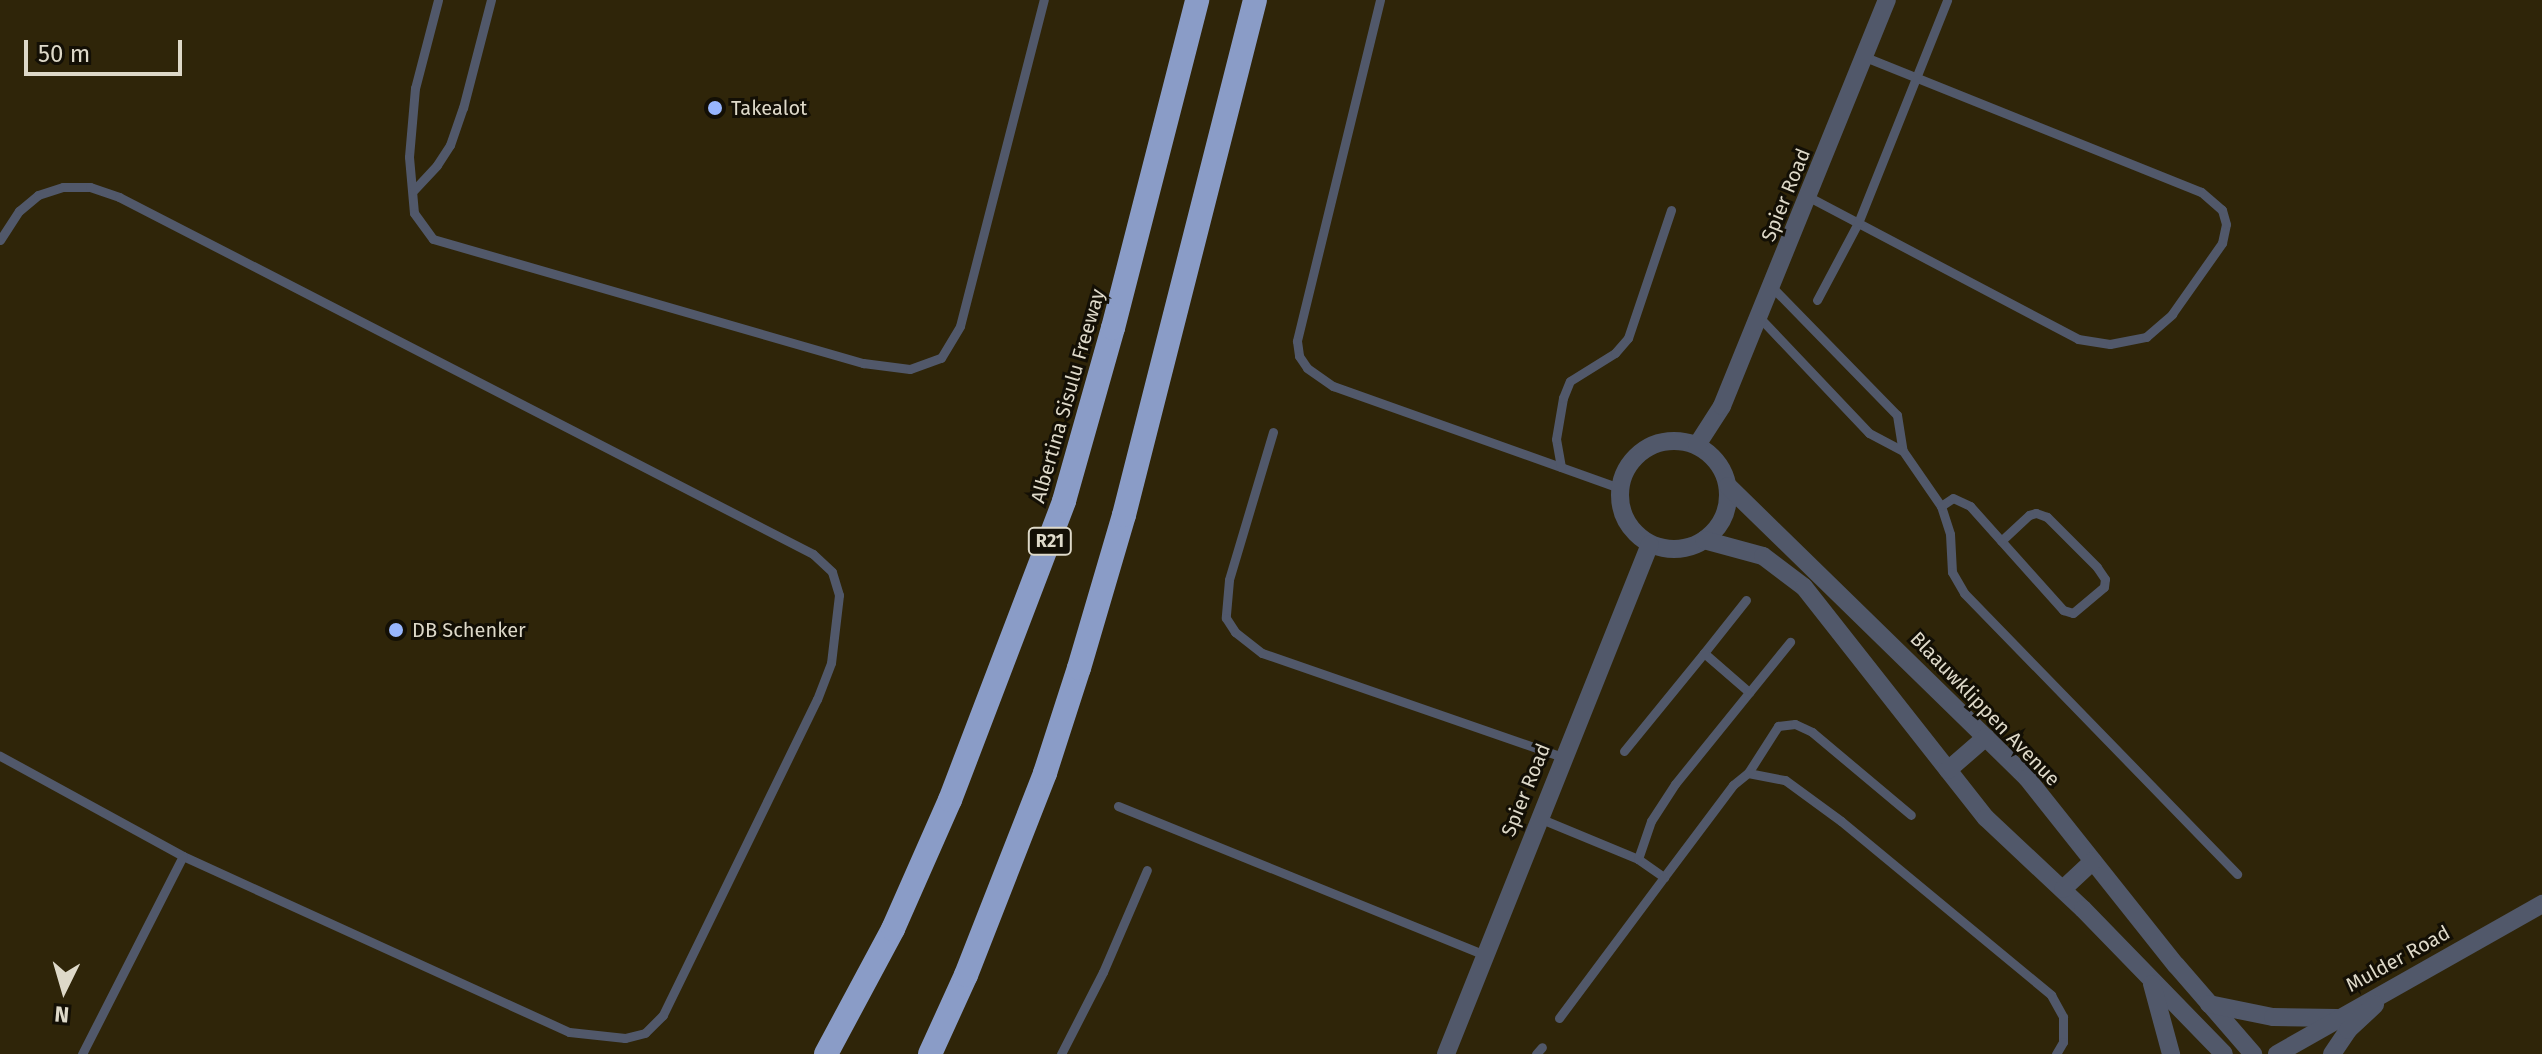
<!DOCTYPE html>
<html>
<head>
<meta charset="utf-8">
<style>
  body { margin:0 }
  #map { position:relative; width:2542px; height:1054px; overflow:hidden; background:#2f2509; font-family:"Fira Sans",sans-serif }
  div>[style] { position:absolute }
  .lane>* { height:9px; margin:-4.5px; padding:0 4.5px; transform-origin:4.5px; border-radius:4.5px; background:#51586a }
  .street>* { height:18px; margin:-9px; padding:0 9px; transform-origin:9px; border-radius:9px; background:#51586a }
  .street>.ring { margin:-9px; padding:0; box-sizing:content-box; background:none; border:18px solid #51586a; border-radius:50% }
  .highway>* { height:24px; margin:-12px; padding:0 12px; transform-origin:12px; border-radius:12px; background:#8a9cc7 }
  .dots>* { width:22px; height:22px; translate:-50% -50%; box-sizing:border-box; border:4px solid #130f05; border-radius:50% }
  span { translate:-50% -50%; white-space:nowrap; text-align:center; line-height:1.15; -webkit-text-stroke:6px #130f05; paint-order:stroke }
  .shield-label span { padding:2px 6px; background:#130f05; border:2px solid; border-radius:6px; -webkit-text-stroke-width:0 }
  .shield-label { font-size:18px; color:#ded9c9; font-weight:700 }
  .poi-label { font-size:20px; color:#ded9c9 }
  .left { translate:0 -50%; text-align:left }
  .street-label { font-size:20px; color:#ded9c9 }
  .north { position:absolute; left:24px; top:950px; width:80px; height:80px; -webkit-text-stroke:6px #130f05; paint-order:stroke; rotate:185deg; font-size:22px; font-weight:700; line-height:32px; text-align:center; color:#ded9c9 }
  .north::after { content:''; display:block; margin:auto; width:28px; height:36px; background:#ded9c9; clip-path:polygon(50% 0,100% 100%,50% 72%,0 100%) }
  .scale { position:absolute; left:24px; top:40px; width:158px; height:36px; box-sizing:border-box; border:4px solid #ded9c9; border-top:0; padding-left:10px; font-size:24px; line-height:28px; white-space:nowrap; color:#ded9c9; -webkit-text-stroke:6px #130f05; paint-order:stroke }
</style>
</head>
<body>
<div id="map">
  <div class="lane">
    <i style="left:438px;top:0;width:91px;rotate:104.6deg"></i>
    <i style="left:415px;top:88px;width:69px;rotate:95deg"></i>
    <i style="left:409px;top:157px;width:56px;rotate:84.9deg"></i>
    <i style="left:414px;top:213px;width:32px;rotate:54deg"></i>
    <i style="left:433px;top:239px;width:448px;rotate:16.1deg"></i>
    <i style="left:863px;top:363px;width:47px;rotate:7.3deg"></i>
    <i style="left:910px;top:369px;width:33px;rotate:-20deg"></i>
    <i style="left:941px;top:358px;width:37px;rotate:-59deg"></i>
    <i style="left:960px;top:326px;width:337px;rotate:-75.6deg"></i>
    <i style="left:1380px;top:0;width:351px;rotate:103.7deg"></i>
    <i style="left:1297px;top:341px;width:15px;rotate:82deg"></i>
    <i style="left:1299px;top:356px;width:14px;rotate:56deg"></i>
    <i style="left:1307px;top:368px;width:32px;rotate:35deg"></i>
    <i style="left:1333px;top:386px;width:304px;rotate:19.6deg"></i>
    <i style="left:413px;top:191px;width:35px;rotate:-47deg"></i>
    <i style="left:437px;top:165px;width:24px;rotate:-57deg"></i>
    <i style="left:450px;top:145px;width:39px;rotate:-71deg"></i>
    <i style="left:463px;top:108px;width:112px;rotate:-75.5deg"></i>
    <i style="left:1809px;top:197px;width:304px;rotate:27.8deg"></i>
    <i style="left:2078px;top:339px;width:32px;rotate:9deg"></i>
    <i style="left:2110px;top:344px;width:37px;rotate:-11deg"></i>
    <i style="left:2146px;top:337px;width:35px;rotate:-41deg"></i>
    <i style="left:2172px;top:314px;width:87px;rotate:-54.8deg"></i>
    <i style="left:2222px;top:243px;width:19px;rotate:-78deg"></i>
    <i style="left:2226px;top:224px;width:15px;rotate:-106deg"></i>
    <i style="left:2222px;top:210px;width:28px;rotate:-139deg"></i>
    <i style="left:2201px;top:192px;width:362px;rotate:-158.1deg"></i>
    <i style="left:0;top:240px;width:35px;rotate:-57deg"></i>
    <i style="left:19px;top:211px;width:25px;rotate:-40deg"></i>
    <i style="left:38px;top:195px;width:26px;rotate:-18deg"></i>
    <i style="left:63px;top:187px;width:27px"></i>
    <i style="left:90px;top:187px;width:31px;rotate:19deg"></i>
    <i style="left:119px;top:197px;width:780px;rotate:27.22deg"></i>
    <i style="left:813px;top:554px;width:26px;rotate:43deg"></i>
    <i style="left:832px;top:572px;width:24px;rotate:73deg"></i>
    <i style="left:839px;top:595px;width:68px;rotate:96.7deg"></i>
    <i style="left:831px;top:663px;width:39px;rotate:111deg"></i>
    <i style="left:817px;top:699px;width:352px;rotate:116deg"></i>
    <i style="left:663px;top:1015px;width:25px;rotate:135deg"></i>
    <i style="left:645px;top:1033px;width:21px;rotate:166deg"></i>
    <i style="left:625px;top:1038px;width:56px;rotate:-173.9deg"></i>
    <i style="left:569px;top:1032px;width:424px;rotate:-155.5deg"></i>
    <i style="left:183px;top:856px;width:209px;rotate:-151.3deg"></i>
    <i style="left:1772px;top:287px;width:179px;rotate:45.7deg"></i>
    <i style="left:1897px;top:415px;width:36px;rotate:81deg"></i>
    <i style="left:1903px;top:451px;width:67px;rotate:55.4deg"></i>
    <i style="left:1941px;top:506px;width:29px;rotate:72deg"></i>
    <i style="left:1950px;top:534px;width:38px;rotate:87deg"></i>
    <i style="left:1952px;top:572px;width:24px;rotate:60deg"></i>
    <i style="left:1964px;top:593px;width:392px;rotate:45.8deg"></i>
    <i style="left:1817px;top:300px;width:87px;rotate:-62deg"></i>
    <i style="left:1858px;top:223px;width:240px;rotate:-68.2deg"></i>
    <i style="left:1759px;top:317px;width:160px;rotate:46.5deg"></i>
    <i style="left:1869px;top:433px;width:38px;rotate:28deg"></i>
    <i style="left:1273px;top:432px;width:154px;rotate:106.6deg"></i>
    <i style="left:1229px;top:580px;width:38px;rotate:95deg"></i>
    <i style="left:1226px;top:618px;width:17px;rotate:57deg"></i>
    <i style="left:1235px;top:632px;width:34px;rotate:38deg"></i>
    <i style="left:1262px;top:653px;width:318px;rotate:19.1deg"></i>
    <i style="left:1561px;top:467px;width:28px;rotate:-100deg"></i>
    <i style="left:1556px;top:439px;width:42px;rotate:-80.3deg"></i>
    <i style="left:1563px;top:398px;width:18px;rotate:-68deg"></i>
    <i style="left:1570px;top:381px;width:53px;rotate:-31.9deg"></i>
    <i style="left:1615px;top:353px;width:20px;rotate:-49deg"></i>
    <i style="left:1628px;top:338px;width:135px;rotate:-71.4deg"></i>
    <i style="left:1941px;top:506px;width:14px;rotate:-34deg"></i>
    <i style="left:1953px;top:498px;width:19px;rotate:25deg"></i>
    <i style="left:1970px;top:506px;width:140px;rotate:48.2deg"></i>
    <i style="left:2063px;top:610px;width:10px;rotate:17deg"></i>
    <i style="left:2073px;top:613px;width:40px;rotate:-40deg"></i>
    <i style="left:2104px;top:587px;width:8px;rotate:-83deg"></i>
    <i style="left:2105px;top:579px;width:14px;rotate:-124deg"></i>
    <i style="left:2097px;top:567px;width:71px;rotate:-135deg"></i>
    <i style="left:2047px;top:517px;width:12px;rotate:-160deg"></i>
    <i style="left:2036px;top:513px;width:7px;rotate:164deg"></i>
    <i style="left:2029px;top:515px;width:38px;rotate:137deg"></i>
    <i style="left:1746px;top:600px;width:68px;rotate:128.4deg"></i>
    <i style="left:1704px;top:653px;width:60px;rotate:40.9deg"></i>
    <i style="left:1624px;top:751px;width:127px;rotate:-50.8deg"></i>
    <i style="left:1748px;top:773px;width:56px;rotate:-57.4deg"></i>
    <i style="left:1778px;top:726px;width:17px;rotate:-7deg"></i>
    <i style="left:1795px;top:724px;width:19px;rotate:25deg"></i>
    <i style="left:1812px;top:732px;width:129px;rotate:40deg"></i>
    <i style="left:1118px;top:806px;width:396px;rotate:22.1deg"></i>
    <i style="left:1539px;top:818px;width:107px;rotate:22.5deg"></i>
    <i style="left:1638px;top:859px;width:32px;rotate:35deg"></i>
    <i style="left:1664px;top:877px;width:115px;rotate:-53.1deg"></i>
    <i style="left:1733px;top:785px;width:19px;rotate:-39deg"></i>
    <i style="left:1748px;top:773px;width:38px;rotate:11deg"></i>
    <i style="left:1785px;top:780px;width:69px;rotate:36.2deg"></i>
    <i style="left:1841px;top:821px;width:273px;rotate:39.6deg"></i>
    <i style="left:2051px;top:995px;width:25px;rotate:61deg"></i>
    <i style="left:2063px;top:1017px;width:25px;rotate:90deg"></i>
    <i style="left:2063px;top:1042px;width:14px;rotate:120deg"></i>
    <i style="left:1638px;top:859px;width:40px;rotate:-71.1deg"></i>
    <i style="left:1651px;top:821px;width:44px;rotate:-57deg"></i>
    <i style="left:1675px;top:784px;width:183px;rotate:-51deg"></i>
    <i style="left:1559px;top:1018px;width:176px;rotate:-53.3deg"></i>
    <i style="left:82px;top:1054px;width:222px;rotate:-63deg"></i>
    <i style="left:1061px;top:1054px;width:92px;rotate:-62.9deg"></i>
    <i style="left:1103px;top:972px;width:111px;rotate:-66.7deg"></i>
    <i style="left:1536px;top:1054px;width:9px;rotate:-49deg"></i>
  </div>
  <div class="street">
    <i class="ring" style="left:1620px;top:441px;width:90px;height:90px"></i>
    <i style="left:1697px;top:445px;width:46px;rotate:-57.3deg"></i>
    <i style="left:1722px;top:406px;width:438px;rotate:-67.9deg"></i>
    <i style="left:1728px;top:486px;width:418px;rotate:44.3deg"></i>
    <i style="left:2027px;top:778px;width:239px;rotate:51.5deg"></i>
    <i style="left:2176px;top:965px;width:118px;rotate:49.1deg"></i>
    <i style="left:1704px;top:540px;width:61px;rotate:15.2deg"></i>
    <i style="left:1763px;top:556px;width:51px;rotate:37.1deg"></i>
    <i style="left:1804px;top:587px;width:294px;rotate:51.8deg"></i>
    <i style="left:1986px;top:818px;width:133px;rotate:43.2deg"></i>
    <i style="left:2083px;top:909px;width:202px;rotate:45.8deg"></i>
    <i style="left:1948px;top:770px;width:50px;rotate:-41deg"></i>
    <i style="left:2063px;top:889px;width:41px;rotate:-43deg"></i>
    <i style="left:2152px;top:984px;width:73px;rotate:74.8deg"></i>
    <i style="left:2209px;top:1004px;width:65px;rotate:11.5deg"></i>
    <i style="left:2273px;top:1017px;width:64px;rotate:0.9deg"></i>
    <i style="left:1446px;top:1054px;width:549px;rotate:-68.2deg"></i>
    <i style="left:2277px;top:1054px;width:305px;rotate:-29.5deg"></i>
    <i style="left:2332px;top:1054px;width:29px;rotate:-56deg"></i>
    <i style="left:2348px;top:1030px;width:37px;rotate:-43deg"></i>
  </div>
  <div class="highway">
    <i style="left:826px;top:1054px;width:142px;rotate:-61.8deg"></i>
    <i style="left:893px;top:929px;width:141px;rotate:-66.2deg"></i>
    <i style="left:950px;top:800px;width:320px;rotate:-69.1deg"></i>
    <i style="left:1064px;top:501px;width:180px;rotate:-74.2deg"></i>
    <i style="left:1113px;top:328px;width:339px;rotate:-75.6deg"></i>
    <i style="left:930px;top:1054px;width:87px;rotate:-65.5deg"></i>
    <i style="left:966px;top:975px;width:217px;rotate:-68.6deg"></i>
    <i style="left:1045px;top:773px;width:110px;rotate:-72.1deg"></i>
    <i style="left:1079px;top:668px;width:159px;rotate:-73.6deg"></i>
    <i style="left:1124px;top:515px;width:531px;rotate:-75.73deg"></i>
  </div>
  <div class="dots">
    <i style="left:715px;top:108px;background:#98b6fd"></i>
    <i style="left:396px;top:630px;background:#98b6fd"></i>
  </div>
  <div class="shield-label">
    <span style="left:1050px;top:541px">R21</span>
  </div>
  <div class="poi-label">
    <span class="left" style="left:731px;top:108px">Takealot</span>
    <span class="left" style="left:412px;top:630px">DB Schenker</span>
  </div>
  <div class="street-label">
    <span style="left:1786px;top:195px;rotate:-68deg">Spier Road</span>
    <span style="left:1068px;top:396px;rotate:-74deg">Albertina Sisulu Freeway</span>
    <span style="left:1985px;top:709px;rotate:46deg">Blaauwklippen Avenue</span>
    <span style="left:1526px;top:790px;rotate:-68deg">Spier Road</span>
    <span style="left:2398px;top:959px;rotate:-29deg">Mulder Road</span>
  </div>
  <div class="north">N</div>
  <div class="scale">50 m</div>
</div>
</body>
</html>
